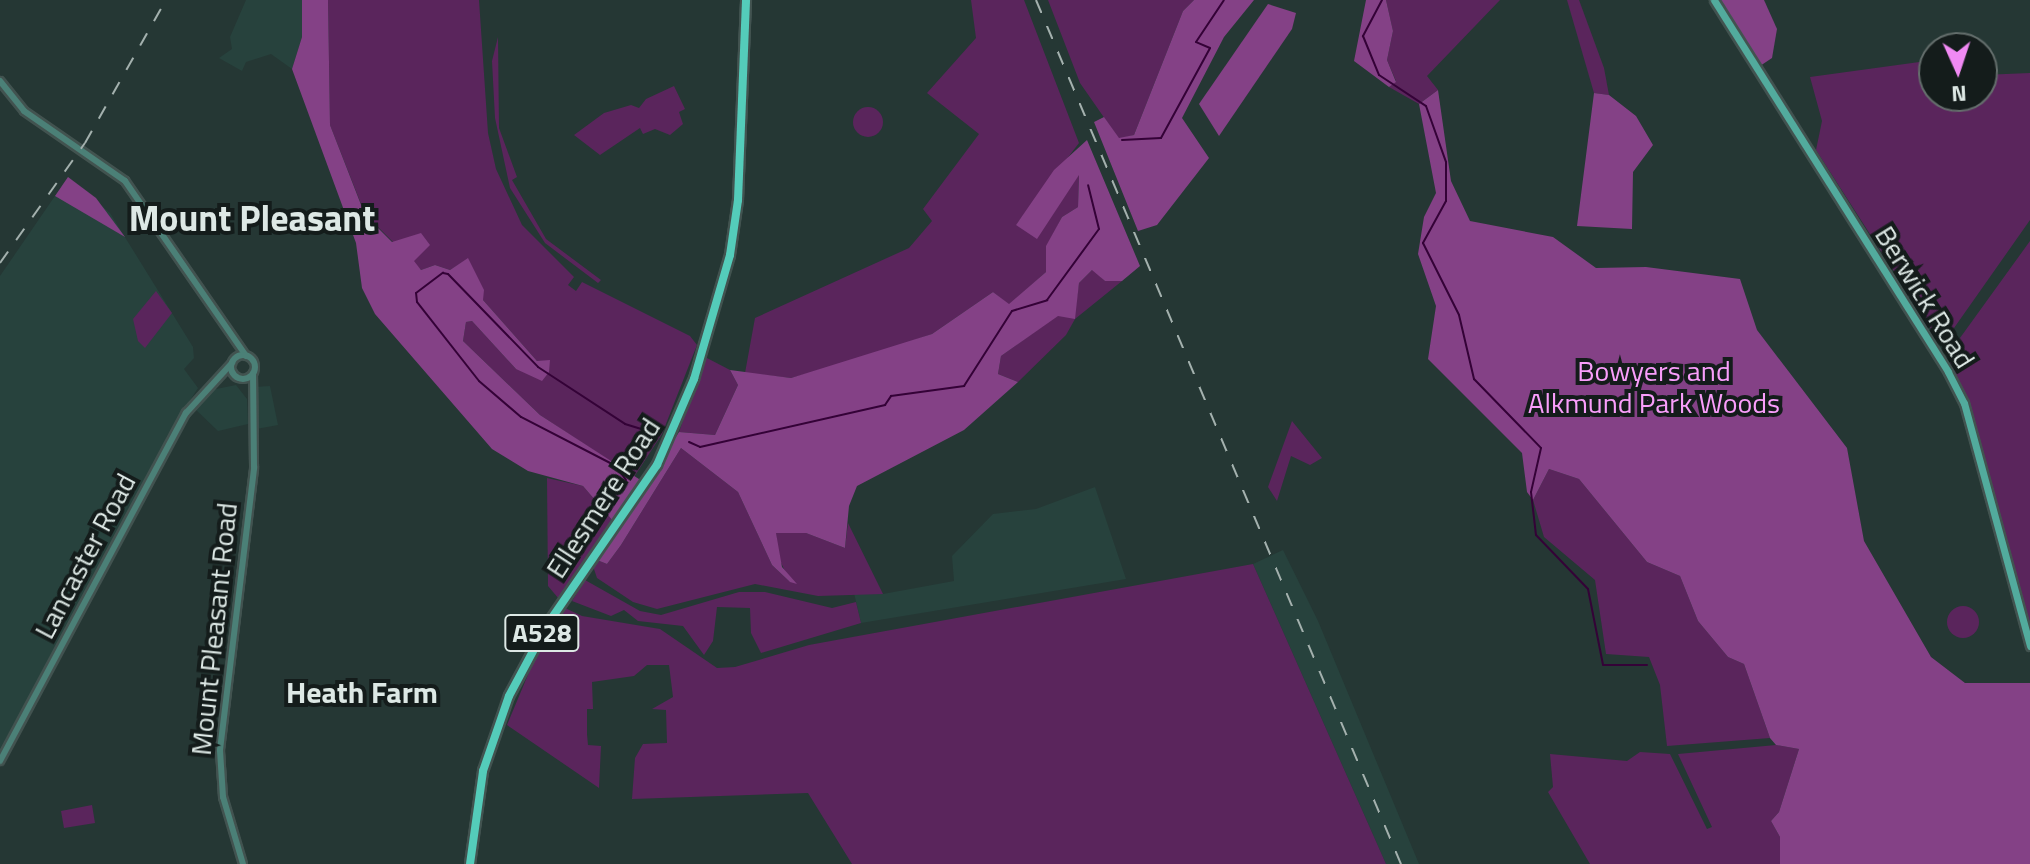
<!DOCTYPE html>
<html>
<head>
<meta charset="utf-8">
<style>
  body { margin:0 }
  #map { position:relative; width:2030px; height:864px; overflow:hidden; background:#253734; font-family:"Titillium Web",sans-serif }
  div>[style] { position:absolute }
  .built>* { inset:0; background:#27423d }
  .green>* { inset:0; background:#5a255c }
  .round { border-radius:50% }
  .forest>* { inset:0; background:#844186 }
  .stream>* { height:2px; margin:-1px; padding:0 1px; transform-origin:1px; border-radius:1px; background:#340237 }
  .roads { filter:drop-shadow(2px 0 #425350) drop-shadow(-2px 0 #425350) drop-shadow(0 2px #425350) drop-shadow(0 -2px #425350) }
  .tertiary>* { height:6px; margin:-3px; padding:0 3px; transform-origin:3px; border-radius:3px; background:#4b8077 }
  .tertiary>.ring { margin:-3px; padding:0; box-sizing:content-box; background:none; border:6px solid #4b8077; border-radius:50% }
  .secondary>* { height:7px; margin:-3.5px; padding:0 3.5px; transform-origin:3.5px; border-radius:3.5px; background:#52ab9d }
  .primary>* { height:8px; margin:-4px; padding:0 4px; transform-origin:4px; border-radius:4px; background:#54ccba }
  .rail>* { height:2px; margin-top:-1px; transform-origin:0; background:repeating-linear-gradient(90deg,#a4b1ae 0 14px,transparent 0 28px) }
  span { translate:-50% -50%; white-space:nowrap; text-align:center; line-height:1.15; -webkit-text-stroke:8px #141c1b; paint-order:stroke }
  .shield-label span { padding:2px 6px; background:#141c1b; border:2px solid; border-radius:6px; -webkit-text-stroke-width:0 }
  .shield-label { font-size:26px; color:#dde8e5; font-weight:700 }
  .street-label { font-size:28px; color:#dde8e5 }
  .park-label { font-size:28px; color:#f99efb }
  .neighbourhood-label { font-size:30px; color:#dde8e5; font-weight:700 }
  .district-label { font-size:36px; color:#dde8e5; font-weight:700 }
  .north { position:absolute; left:1918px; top:32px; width:80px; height:80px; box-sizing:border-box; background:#141c1b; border:2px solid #646e6c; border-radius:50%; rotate:177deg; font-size:22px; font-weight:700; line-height:32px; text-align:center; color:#dde8e5 }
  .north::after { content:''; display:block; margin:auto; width:28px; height:36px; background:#f18af4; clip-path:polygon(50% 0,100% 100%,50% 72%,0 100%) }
</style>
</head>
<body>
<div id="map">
  <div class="built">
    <i style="clip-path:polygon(246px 0,302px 0,302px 37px,292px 69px,271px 54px,246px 62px,242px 71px,219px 58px,232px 49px,230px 37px)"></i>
    <i style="clip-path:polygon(68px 177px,110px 213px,193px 347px,194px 358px,184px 369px,198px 388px,167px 436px,142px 493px,0 749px,0 276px)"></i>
    <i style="clip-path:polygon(236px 385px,247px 399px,248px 424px,218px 431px,193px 407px,211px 390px)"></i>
    <i style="clip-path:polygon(270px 386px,278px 425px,256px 429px,252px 387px)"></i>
    <i style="clip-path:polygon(1095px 487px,1126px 579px,861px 623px,854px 593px,883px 594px,954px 581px,952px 556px,993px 514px,1036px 509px)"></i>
    <i style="clip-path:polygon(1283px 550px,1318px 621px,1419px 864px,1386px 864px,1253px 564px)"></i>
  </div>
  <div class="green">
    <i style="clip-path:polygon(328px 0,479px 0,488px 133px,496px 169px,522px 225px,574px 277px,568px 285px,576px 291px,582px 282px,690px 336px,697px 345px,662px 434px,634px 477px,540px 415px,463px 341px,466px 322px,472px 321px,516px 369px,537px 361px,483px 300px,468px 259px,450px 270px,435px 265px,421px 270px,365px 214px,330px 125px)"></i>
    <i style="clip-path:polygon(971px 0,1024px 0,1079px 143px,1016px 225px,1079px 174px,1078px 207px,1062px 217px,1047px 246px,1046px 272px,1009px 305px,993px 292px,932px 334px,854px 361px,791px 378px,745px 373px,755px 318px,909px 248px,932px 221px,923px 209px,979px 134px,927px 93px,976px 38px)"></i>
    <i style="clip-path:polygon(1048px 0,1194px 0,1183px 11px,1134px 135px,1119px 139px,1080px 83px)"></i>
    <i style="clip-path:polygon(1386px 0,1500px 0,1427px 76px,1438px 90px,1419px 104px,1389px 87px,1396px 81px,1387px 60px,1393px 31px)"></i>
    <i style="clip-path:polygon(1567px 0,1579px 0,1604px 68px,1609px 95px,1594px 93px)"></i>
    <i style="clip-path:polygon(498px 37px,499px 128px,517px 177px,512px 180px,546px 239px,601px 280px,598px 283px,545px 243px,510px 188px,495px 118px,492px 61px)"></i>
    <i style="clip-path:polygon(1934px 60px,1934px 96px,1982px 96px,1982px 75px,2030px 73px,2030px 220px,1947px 338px,1938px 340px,1816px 150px,1822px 121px,1810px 77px)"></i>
    <i style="clip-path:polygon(674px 86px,685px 109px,679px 112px,683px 124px,670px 135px,655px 129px,643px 134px,640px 128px,600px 155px,574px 135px,604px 113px,631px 105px,639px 108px,646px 99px)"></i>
    <i class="round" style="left:853px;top:107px;width:30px;height:30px"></i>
    <i style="clip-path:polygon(2030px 241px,2030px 628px,1972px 411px,1947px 356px)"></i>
    <i style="clip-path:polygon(1093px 269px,1105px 281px,1122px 281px,1075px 319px,1066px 335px,1018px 382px,998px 374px,1001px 356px,1058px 315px,1074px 318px,1079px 283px)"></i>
    <i style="clip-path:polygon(156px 291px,172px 313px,145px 348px,138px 341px,133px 319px)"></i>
    <i style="clip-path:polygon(705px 357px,730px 370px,738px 385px,715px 435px,679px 432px)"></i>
    <i style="clip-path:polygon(1292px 421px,1322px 458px,1310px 465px,1291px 456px,1277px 501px,1268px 487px)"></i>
    <i style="clip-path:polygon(681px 448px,738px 492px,772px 565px,790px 582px,777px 554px,776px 533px,806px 533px,845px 548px,848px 523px,883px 594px,818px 596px,755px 584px,657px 609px,633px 602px,597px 578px,593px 566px,597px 560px,607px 564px,621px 545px)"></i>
    <i style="clip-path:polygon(1549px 469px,1579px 479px,1647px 562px,1680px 576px,1698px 621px,1728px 657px,1744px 664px,1770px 738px,1667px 746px,1660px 685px,1649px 657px,1606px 654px,1595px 580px,1544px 537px,1533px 500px)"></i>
    <i style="clip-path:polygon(547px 478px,583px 486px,613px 521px,559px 599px,548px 586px)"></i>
    <i style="clip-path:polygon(1253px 564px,1386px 864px,852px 864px,808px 793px,632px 799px,635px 758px,643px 744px,667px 743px,666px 710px,652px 709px,673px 697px,669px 665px,647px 665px,634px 676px,592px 682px,593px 709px,587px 709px,587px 734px,588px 745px,601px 746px,599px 788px,507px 725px,540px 646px,565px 608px,582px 616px,660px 629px,717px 668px,735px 667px,809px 645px)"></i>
    <i style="clip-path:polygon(585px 580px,640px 611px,661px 615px,739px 592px,765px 592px,832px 608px,856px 602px,861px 623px,761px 653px,751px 633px,750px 608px,717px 607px,713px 641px,704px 655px,683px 626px,638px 621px,624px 610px,611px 616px,572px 601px)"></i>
    <i class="round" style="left:1947px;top:606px;width:32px;height:32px"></i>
    <i style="clip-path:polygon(1776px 745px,1799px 749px,1779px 812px,1771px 821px,1780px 837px,1780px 864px,1590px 864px,1548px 792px,1553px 787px,1550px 754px,1627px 761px,1640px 752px,1670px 754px,1707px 829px,1712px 827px,1678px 754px)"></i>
    <i style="clip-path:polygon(92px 805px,95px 823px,64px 828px,61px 811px)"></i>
  </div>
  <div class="forest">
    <i style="clip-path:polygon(302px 0,328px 0,330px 125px,365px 215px,392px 242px,421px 233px,430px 245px,414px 261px,421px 270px,435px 265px,450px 270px,468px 258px,484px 290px,483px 300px,537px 361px,550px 360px,549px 372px,542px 381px,516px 369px,472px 321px,466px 322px,463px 341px,540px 415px,642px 481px,613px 521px,583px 486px,528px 471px,492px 449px,375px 314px,362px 288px,356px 243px,292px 69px,302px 37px)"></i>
    <i style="clip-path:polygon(1194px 0,1254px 0,1224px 37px,1182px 118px,1209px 158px,1157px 225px,1138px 231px,1094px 122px,1104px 117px,1119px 138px,1134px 135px,1183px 11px)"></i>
    <i style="clip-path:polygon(1366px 0,1386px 0,1393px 31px,1387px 60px,1396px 82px,1389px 87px,1354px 61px)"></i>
    <i style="clip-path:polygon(1720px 0,1764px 0,1777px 29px,1772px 58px,1760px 66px)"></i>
    <i style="clip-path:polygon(1268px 4px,1296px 13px,1292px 29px,1219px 136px,1199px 104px)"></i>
    <i style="clip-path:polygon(1438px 90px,1451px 181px,1470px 221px,1553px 237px,1596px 268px,1646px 267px,1740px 279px,1757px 330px,1847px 448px,1864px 541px,1931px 657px,1965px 683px,2030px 683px,2030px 864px,1780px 864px,1780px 837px,1771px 821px,1779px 812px,1799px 749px,1776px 745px,1770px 738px,1744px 664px,1728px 657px,1698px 621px,1680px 576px,1647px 562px,1579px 479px,1549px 469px,1533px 500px,1527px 492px,1522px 453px,1428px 359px,1436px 306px,1418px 254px,1424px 217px,1436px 193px,1419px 104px)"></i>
    <i style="clip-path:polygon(1594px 93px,1609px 95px,1636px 116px,1653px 145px,1633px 172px,1632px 229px,1577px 226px)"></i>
    <i style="clip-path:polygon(1087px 140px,1140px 266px,1122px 281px,1105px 281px,1092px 270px,1079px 283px,1075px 319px,1058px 316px,1001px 356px,998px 374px,1018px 382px,964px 430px,857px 486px,849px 506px,845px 548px,806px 533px,776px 533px,782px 567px,797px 584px,790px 582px,772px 565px,738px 492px,681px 448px,621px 545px,607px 564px,597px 560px,679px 432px,715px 435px,738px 385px,730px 370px,791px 378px,932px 334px,993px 292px,1009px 304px,1046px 272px,1046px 246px,1062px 217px,1078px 207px,1079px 175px,1037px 239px,1016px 225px,1054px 170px)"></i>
    <i style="clip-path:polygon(68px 177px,96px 198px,125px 237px,55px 196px)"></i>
  </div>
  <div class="stream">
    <i style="left:1382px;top:0;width:41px;rotate:117.8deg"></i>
    <i style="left:1363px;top:36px;width:42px;rotate:67.7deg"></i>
    <i style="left:1379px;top:75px;width:56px;rotate:33.4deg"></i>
    <i style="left:1426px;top:106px;width:59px;rotate:70.3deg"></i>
    <i style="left:1446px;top:162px;width:39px;rotate:90deg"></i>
    <i style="left:1446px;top:201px;width:48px;rotate:118.7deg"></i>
    <i style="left:1423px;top:243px;width:80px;rotate:63.4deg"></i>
    <i style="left:1459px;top:315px;width:66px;rotate:76.8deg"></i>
    <i style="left:1474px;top:379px;width:96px;rotate:45.8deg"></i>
    <i style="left:1541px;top:448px;width:45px;rotate:102.8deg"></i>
    <i style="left:1531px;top:492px;width:43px;rotate:83.4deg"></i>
    <i style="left:1536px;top:535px;width:75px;rotate:46.1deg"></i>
    <i style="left:1588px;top:589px;width:77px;rotate:78.8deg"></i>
    <i style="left:1603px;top:665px;width:44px"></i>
    <i style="left:1122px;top:140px;width:39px;rotate:-3deg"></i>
    <i style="left:1161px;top:138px;width:102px;rotate:-61.4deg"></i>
    <i style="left:1210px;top:48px;width:15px;rotate:-157deg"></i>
    <i style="left:1196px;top:42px;width:50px;rotate:-56.3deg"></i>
    <i style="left:689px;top:442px;width:12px;rotate:24deg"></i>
    <i style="left:700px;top:447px;width:190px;rotate:-12.8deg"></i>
    <i style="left:885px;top:405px;width:11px;rotate:-56deg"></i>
    <i style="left:891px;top:396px;width:74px;rotate:-7.8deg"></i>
    <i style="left:964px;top:386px;width:89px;rotate:-57.4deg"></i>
    <i style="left:1012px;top:311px;width:37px;rotate:-17deg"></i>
    <i style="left:1047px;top:300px;width:88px;rotate:-53.8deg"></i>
    <i style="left:1099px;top:229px;width:45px;rotate:-104deg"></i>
    <i style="left:626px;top:480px;width:17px;rotate:-126deg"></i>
    <i style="left:616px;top:466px;width:107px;rotate:-152.7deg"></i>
    <i style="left:521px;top:417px;width:55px;rotate:-139.4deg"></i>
    <i style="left:479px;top:381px;width:100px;rotate:-128.1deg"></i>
    <i style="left:417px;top:302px;width:9px;rotate:-96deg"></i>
    <i style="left:416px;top:293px;width:34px;rotate:-37deg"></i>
    <i style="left:443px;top:273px;width:5px;rotate:11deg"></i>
    <i style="left:448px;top:274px;width:129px;rotate:45.9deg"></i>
    <i style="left:538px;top:367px;width:104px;rotate:33.2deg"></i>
    <i style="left:625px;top:424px;width:17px;rotate:17deg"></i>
  </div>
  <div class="roads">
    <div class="tertiary">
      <i style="left:0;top:81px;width:38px;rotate:51deg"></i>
      <i style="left:24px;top:111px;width:123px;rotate:34.7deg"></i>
      <i style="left:125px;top:181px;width:213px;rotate:55.3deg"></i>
      <i class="ring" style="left:231px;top:355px;width:18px;height:18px"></i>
      <i style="left:0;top:761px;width:395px;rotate:-61.9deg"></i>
      <i style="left:186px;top:413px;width:68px;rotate:-47.4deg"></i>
      <i style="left:243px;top:864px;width:70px;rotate:-106.6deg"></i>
      <i style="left:223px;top:797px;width:47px;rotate:-93.7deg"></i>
      <i style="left:220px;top:750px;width:285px;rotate:-83.1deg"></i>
      <i style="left:254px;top:467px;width:93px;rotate:-90.6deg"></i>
    </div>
    <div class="secondary">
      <i style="left:1714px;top:0;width:439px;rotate:57.8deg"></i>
      <i style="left:1948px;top:372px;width:35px;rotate:63deg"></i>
      <i style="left:1964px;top:403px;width:252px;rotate:74.8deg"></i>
    </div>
    <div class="primary">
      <i style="left:470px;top:864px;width:94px;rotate:-82deg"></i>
      <i style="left:483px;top:771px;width:79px;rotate:-70.9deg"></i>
      <i style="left:509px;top:696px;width:81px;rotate:-61.8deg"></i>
      <i style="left:547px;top:625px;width:194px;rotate:-55.5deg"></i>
      <i style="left:657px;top:465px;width:94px;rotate:-66.7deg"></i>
      <i style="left:694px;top:379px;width:129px;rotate:-73.8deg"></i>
      <i style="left:730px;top:255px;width:56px;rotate:-81.7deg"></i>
      <i style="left:738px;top:200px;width:200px;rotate:-87.7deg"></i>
    </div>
  </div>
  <div class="rail">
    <i style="left:1036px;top:0;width:938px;rotate:67.1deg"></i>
    <i style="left:0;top:263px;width:147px;rotate:-54.7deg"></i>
    <i style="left:85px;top:143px;width:164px;rotate:-60.5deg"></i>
  </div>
  <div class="shield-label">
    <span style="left:542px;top:633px">A528</span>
  </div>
  <div class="street-label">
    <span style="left:1925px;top:297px;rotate:58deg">Berwick Road</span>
    <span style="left:603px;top:498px;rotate:-57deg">Ellesmere Road</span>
    <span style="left:85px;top:556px;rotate:-62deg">Lancaster Road</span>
    <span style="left:214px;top:629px;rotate:-84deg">Mount Pleasant Road</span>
  </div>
  <div class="park-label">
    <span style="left:1654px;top:387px">Bowyers and<br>Alkmund Park Woods</span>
  </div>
  <div class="neighbourhood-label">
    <span style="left:362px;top:692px">Heath Farm</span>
  </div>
  <div class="district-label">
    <span style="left:252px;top:218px">Mount Pleasant</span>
  </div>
  <div class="north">N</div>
</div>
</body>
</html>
